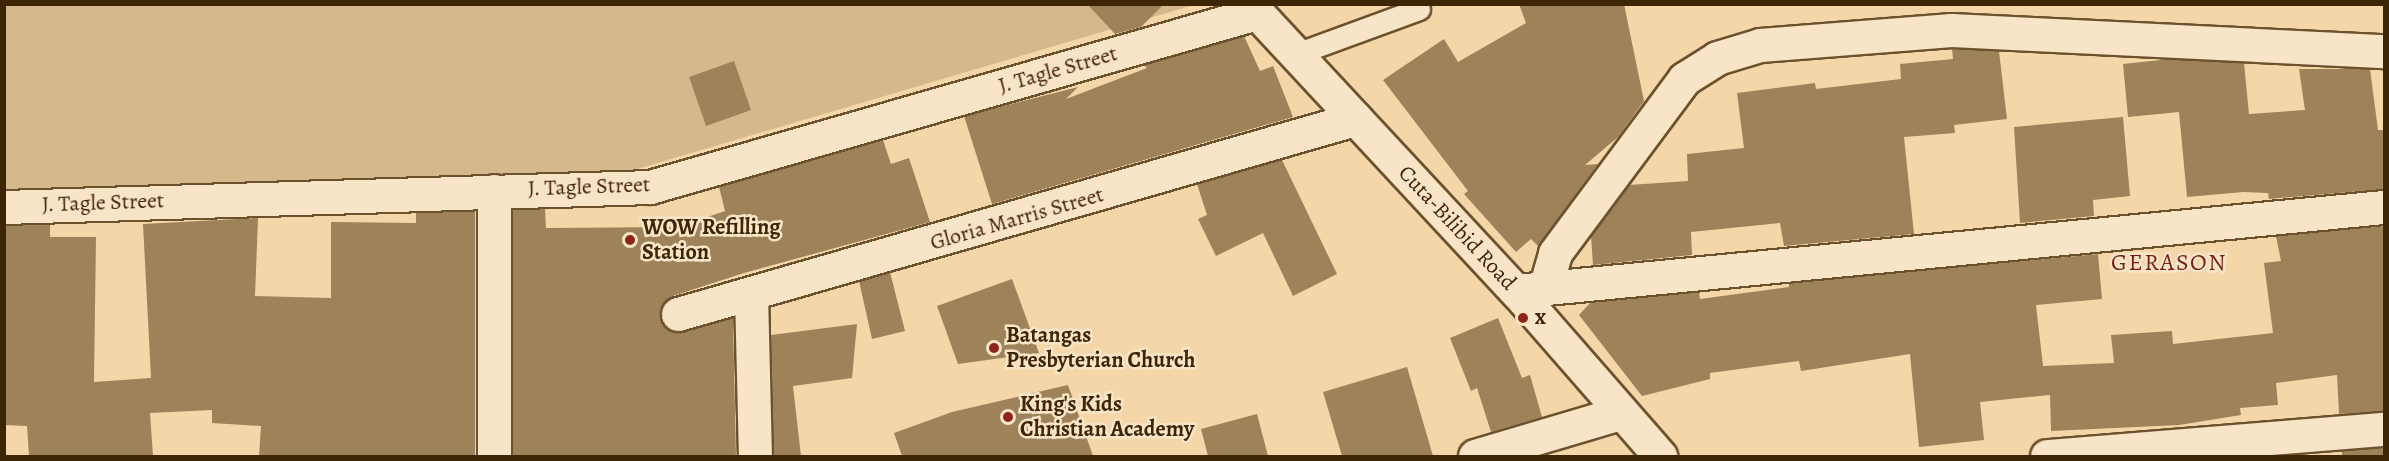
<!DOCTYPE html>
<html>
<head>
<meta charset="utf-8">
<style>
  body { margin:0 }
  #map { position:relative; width:2389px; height:461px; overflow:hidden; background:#f5d6a9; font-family:Alegreya,serif }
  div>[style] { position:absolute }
  .green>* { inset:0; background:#d6b88d }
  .building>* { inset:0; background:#9d825a }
  .roads { filter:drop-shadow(2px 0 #6b522d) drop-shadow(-2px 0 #6b522d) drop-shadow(0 2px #6b522d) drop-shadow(0 -2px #6b522d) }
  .service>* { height:21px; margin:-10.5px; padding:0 10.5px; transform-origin:10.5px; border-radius:10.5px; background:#f8e4c7 }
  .minor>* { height:33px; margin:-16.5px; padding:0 16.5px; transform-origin:16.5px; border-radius:16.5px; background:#f8e4c7 }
  .tertiary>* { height:33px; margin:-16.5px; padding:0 16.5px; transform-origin:16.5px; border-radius:16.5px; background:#f8e4c7 }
  .dots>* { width:16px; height:16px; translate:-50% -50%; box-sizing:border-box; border:3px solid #f8e4c7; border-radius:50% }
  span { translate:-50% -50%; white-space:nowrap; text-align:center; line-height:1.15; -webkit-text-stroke:5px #f8e4c7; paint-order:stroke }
  .street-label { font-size:22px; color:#3d2604 }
  .poi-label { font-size:22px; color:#3d2604; font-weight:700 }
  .left { translate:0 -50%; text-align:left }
  .neighbourhood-label { font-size:24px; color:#7a1f14; letter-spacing:1.5px }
  .frame { position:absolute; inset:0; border:6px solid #3d2604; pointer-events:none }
</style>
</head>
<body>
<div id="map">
  <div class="green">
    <i style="clip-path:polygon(1197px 4px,627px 172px,5px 192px,4px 5px)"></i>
  </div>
  <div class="building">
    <i style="clip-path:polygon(1087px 4px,1164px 4px,1141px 27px,1115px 34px)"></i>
    <i style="clip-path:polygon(1519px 4px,1624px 4px,1644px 101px,1618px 137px,1585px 165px,1598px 164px,1538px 246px,1531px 239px,1516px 252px,1464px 194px,1468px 191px,1383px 80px,1444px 39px,1458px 62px,1526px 23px)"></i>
    <i style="clip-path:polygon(1244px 36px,1260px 71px,1273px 66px,1293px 117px,992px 204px,964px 116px,1078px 87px,1066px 99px,1147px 68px,1144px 65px)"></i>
    <i style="clip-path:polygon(1952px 49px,1999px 51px,2007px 119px,1954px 125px,1955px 133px,1904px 137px,1914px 234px,1784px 246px,1780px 223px,1691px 232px,1692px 255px,1593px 265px,1591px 236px,1629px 185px,1688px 181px,1687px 154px,1744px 148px,1737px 93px,1815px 83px,1816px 89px,1901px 79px,1900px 64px,1953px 59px)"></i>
    <i style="clip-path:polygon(2170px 59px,2244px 63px,2249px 114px,2305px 110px,2299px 69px,2370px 69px,2378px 130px,2385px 130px,2385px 189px,2269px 199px,2268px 193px,2243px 192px,2187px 197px,2179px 112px,2128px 117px,2123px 64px)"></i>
    <i style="clip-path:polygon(734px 61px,751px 110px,706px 126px,689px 77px)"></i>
    <i style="clip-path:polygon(2123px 117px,2130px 196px,2093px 200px,2094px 216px,2020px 223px,2014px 127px)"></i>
    <i style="clip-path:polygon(883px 140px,891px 164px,909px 158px,930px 222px,744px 273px,673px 296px,660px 309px,665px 327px,674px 332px,733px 318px,736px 456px,513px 456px,513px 210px,545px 209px,546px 228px,678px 227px,725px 211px,719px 187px)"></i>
    <i style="clip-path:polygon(1282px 160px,1337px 274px,1293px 296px,1263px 233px,1216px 256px,1198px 219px,1207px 215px,1197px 184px)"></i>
    <i style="clip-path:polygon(475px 211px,475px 456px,259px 456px,261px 426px,212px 423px,212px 410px,150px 413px,153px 456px,29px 456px,27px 426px,4px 425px,4px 226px,50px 224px,50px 237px,96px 237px,94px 382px,151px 378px,143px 224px,258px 218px,255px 296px,331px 298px,331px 222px,416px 223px,416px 213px)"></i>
    <i style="clip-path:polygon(2385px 226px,2385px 411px,2339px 414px,2337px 375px,2276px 383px,2278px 405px,2240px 408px,2241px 415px,2179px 425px,2051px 431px,2050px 395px,1980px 402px,1984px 440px,1919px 447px,1910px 354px,1801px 371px,1799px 361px,1710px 373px,1710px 379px,1642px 396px,1579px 315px,1590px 303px,1699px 292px,1700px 299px,1789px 287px,1789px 283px,2098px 254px,2102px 299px,2036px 305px,2043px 366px,2114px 363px,2111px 335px,2172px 331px,2173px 344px,2273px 333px,2264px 263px,2281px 261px,2276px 236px)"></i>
    <i style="clip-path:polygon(890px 272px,905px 331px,872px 339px,859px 281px)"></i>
    <i style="clip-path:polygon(1012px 279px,1039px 353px,958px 364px,937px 306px)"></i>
    <i style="clip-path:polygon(1498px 318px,1522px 378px,1530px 375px,1542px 417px,1491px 432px,1477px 388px,1471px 391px,1450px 338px)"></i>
    <i style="clip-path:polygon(857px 324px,852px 378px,793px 386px,801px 456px,774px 456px,771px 335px)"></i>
    <i style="clip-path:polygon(1407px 367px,1433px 456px,1342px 456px,1323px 392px)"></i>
    <i style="clip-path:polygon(1068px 385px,1093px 456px,902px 456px,894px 433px,952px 412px)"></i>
    <i style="clip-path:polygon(1257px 414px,1268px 456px,1208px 456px,1201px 429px)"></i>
    <i style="clip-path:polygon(2385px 448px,2385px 456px,2342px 456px,2342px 451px)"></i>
  </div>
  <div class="roads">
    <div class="service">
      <i style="left:1296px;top:54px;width:131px;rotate:-20.1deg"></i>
    </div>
    <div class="minor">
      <i style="left:494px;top:191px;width:265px;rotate:90deg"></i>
      <i style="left:4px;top:207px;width:646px;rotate:-1.77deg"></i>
      <i style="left:650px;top:187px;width:631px;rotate:-16deg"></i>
      <i style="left:1546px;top:285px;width:33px;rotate:-74deg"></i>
      <i style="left:1555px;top:253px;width:217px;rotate:-53.4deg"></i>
      <i style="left:1684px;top:79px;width:39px;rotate:-32deg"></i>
      <i style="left:1717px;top:58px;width:45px;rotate:-16.8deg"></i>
      <i style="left:1760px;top:45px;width:192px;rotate:-4.5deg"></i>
      <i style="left:1951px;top:30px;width:434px;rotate:2.8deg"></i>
      <i style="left:1526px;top:290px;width:862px;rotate:-5.53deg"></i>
      <i style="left:751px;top:294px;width:162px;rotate:88.6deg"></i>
      <i style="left:678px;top:314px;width:705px;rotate:-16.07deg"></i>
      <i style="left:1475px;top:456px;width:151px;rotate:-16.5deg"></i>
      <i style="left:2047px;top:456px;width:338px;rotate:-4.6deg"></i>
    </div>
    <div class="tertiary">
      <i style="left:1249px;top:4px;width:393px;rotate:47.1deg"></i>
      <i style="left:1517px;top:292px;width:218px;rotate:48.9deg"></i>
    </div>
  </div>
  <div class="dots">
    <i style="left:630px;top:240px;background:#8f2418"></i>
    <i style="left:1523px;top:318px;background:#8f2418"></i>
    <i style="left:994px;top:348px;background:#8f2418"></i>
    <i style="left:1008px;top:417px;background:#8f2418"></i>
  </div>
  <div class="street-label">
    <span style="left:1058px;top:70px;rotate:-16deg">J. Tagle Street</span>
    <span style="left:589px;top:187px;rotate:-2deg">J. Tagle Street</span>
    <span style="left:103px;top:203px;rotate:-2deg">J. Tagle Street</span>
    <span style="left:1017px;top:219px;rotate:-16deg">Gloria Marris Street</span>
    <span style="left:1457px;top:228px;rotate:47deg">Cuta-Bilibid Road</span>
  </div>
  <div class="poi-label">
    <span class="left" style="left:642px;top:240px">WOW Refilling<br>Station</span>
    <span class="left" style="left:1535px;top:318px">x</span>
    <span class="left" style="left:1006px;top:348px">Batangas<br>Presbyterian Church</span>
    <span class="left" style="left:1020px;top:417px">King's Kids<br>Christian Academy</span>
  </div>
  <div class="neighbourhood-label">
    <span style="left:2169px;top:263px">GERASON</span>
  </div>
  <div class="frame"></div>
</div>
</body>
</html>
